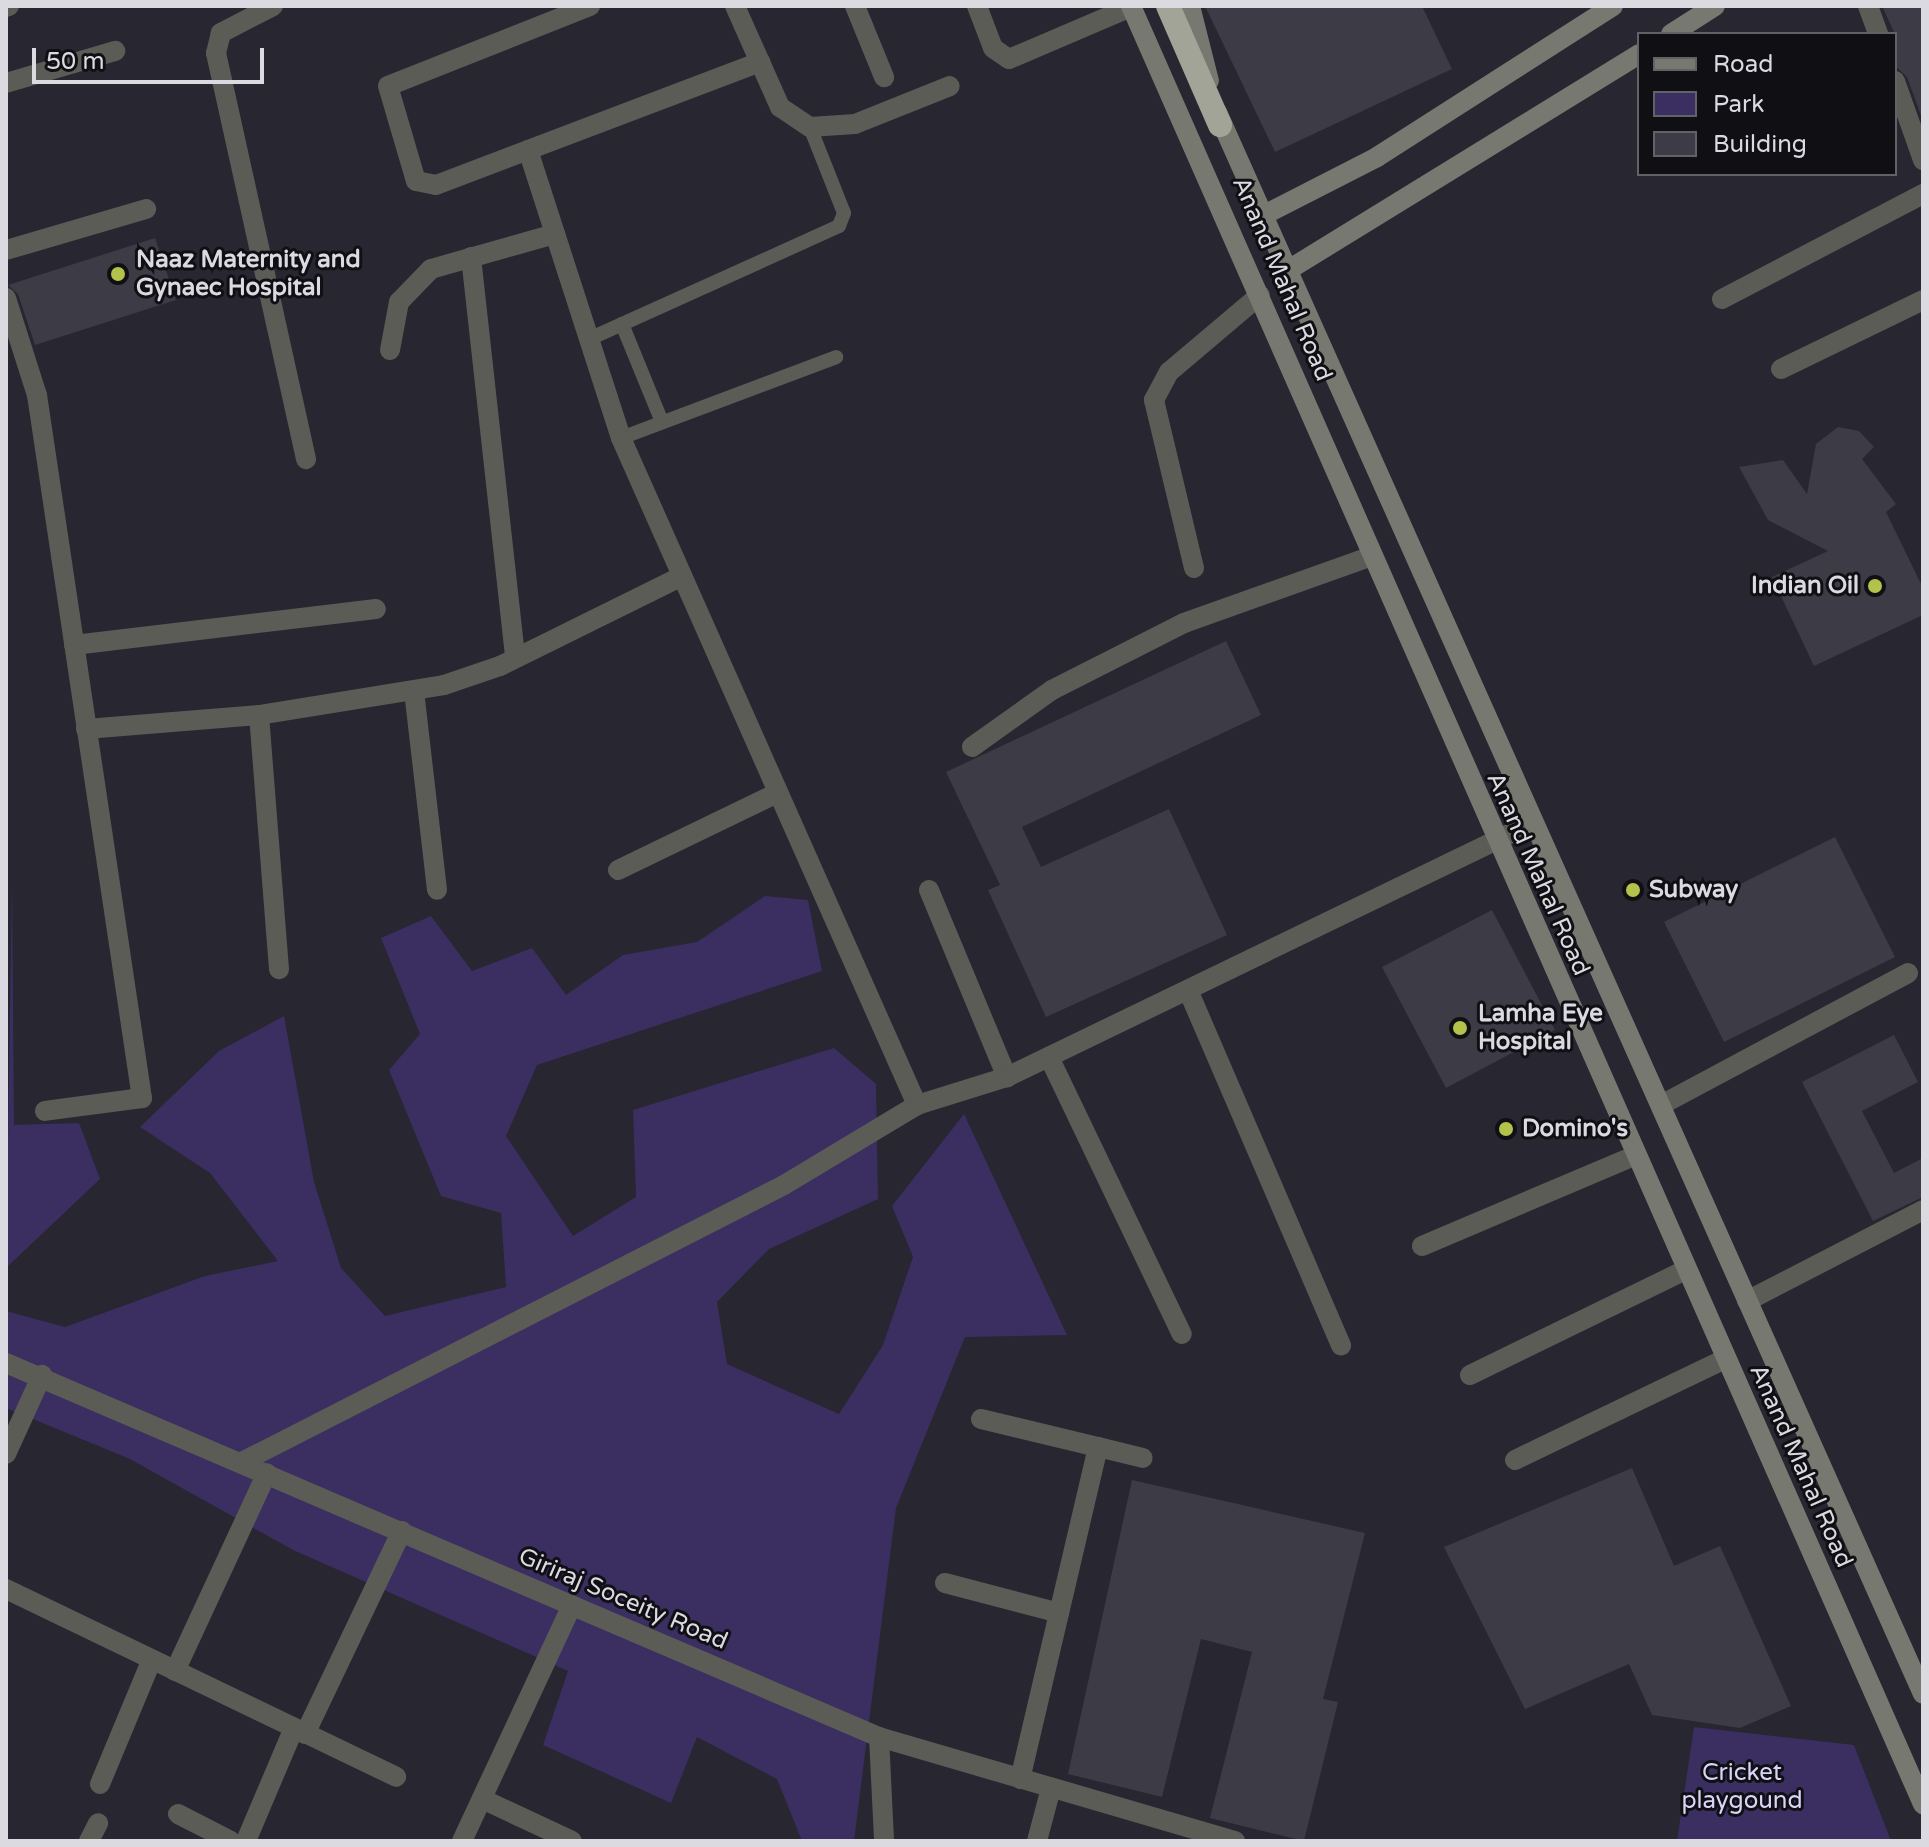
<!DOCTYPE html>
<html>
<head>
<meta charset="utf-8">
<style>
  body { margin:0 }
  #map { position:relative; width:1929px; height:1847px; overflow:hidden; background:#272631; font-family:"Varela Round",sans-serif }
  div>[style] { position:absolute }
  .green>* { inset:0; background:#3a2f60 }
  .building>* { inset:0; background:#3c3b46 }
  .lane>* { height:14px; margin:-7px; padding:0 7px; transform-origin:7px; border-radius:7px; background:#5b5c56 }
  .street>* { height:20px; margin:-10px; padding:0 10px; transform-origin:10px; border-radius:10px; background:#5b5c56 }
  .secondary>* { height:20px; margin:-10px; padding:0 10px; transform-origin:10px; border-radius:10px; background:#777970 }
  .highway>* { height:24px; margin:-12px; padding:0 12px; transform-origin:12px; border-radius:12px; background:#a1a496 }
  .dots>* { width:22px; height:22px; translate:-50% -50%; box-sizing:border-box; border:4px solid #101014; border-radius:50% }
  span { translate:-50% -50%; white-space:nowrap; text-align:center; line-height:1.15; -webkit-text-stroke:6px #101014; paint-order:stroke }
  .poi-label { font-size:24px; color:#dbdae1; font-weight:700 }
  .left { translate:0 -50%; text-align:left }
  .right { translate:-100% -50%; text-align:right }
  .street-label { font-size:24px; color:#dbdae1 }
  .park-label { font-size:24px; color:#d9d4f9 }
  .frame { position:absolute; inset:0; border:8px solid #dbdae1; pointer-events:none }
  .legend { position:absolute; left:1637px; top:32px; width:260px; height:144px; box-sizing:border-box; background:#101014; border:2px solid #616166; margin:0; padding:10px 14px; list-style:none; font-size:24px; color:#dbdae1 }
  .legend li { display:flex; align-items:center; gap:16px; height:40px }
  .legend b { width:40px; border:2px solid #616166 }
  .scale { position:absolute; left:32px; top:48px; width:232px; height:36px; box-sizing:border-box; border:4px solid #dbdae1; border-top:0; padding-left:10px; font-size:24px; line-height:28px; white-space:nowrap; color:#dbdae1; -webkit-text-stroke:6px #101014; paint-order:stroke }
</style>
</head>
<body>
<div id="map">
  <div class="green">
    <i style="clip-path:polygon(12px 879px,14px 1125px,79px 1123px,100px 1179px,6px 1268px)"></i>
    <i style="clip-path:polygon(765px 896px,808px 900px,822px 971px,537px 1065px,506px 1136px,573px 1236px,636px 1197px,633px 1110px,834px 1048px,876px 1084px,878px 1199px,769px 1249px,717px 1302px,727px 1364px,839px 1414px,883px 1345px,913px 1257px,892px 1206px,964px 1114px,1067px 1335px,965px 1337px,896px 1508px,854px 1841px,802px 1841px,777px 1779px,697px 1737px,671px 1803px,543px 1745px,568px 1671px,293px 1550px,130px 1459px,6px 1408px,6px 1311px,65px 1327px,205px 1276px,278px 1261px,210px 1173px,140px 1127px,219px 1051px,284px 1016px,314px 1182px,341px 1268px,385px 1316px,506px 1287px,501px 1213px,441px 1196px,389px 1070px,420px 1034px,381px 938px,431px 916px,472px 971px,532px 948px,566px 995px,623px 955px,697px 942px)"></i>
    <i style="clip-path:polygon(1694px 1727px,1854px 1745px,1891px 1841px,1677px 1841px)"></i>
  </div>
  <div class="building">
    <i style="clip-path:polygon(1205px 6px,1422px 6px,1452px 69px,1275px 152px)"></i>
    <i style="clip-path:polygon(1882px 6px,1923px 6px,1923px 121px,1907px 77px,1895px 66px,1895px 34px)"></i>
    <i style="clip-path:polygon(155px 238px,176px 300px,35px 345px,18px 294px,8px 285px)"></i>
    <i style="clip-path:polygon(1838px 427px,1859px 431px,1874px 447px,1862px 459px,1896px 504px,1886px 512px,1923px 588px,1923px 615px,1814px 666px,1772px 577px,1828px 551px,1768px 520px,1739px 467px,1783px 460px,1807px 494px,1816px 444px)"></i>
    <i style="clip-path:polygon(1226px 641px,1261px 715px,1022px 827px,1041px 867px,1169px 809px,1227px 935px,1046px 1017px,988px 890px,1000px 885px,946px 772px)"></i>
    <i style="clip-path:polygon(1835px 837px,1895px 957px,1724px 1042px,1664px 922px)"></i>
    <i style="clip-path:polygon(1492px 910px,1555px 1030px,1446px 1088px,1382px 967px)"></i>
    <i style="clip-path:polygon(1894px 1035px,1918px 1082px,1862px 1111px,1894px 1173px,1923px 1158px,1923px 1197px,1873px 1221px,1802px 1082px)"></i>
    <i style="clip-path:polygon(1632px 1468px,1674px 1566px,1720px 1546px,1791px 1706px,1740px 1728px,1652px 1715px,1629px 1664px,1525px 1709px,1444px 1547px)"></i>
    <i style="clip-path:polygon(1132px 1480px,1365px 1533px,1323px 1699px,1338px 1702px,1304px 1841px,1210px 1818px,1252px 1652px,1201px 1639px,1162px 1797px,1068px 1774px)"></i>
  </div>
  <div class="lane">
    <i style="left:622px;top:324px;width:106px;rotate:67.8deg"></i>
    <i style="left:589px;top:339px;width:274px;rotate:-24.3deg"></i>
    <i style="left:839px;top:226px;width:14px;rotate:-69deg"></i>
    <i style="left:844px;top:213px;width:92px;rotate:-111.6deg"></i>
    <i style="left:621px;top:438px;width:230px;rotate:-20.6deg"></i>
  </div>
  <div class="street">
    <i style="left:273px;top:6px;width:59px;rotate:152.6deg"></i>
    <i style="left:221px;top:33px;width:21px;rotate:104deg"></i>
    <i style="left:216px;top:53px;width:416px;rotate:77.5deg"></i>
    <i style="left:590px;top:6px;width:217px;rotate:158.4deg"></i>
    <i style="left:388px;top:86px;width:99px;rotate:73.6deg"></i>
    <i style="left:416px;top:181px;width:20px;rotate:11deg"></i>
    <i style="left:436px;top:185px;width:347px;rotate:-20.8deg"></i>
    <i style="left:735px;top:6px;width:111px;rotate:66deg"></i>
    <i style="left:780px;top:107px;width:36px;rotate:34deg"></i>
    <i style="left:810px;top:127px;width:45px;rotate:-3.8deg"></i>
    <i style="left:855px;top:124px;width:102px;rotate:-21.8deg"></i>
    <i style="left:855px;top:6px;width:77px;rotate:67.8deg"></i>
    <i style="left:977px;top:6px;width:45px;rotate:69.1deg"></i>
    <i style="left:993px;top:48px;width:19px;rotate:35deg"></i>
    <i style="left:1009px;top:59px;width:133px;rotate:-23.1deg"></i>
    <i style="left:1868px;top:6px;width:30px;rotate:70deg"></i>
    <i style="left:6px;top:7px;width:3px;rotate:-18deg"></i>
    <i style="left:1895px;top:81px;width:84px;rotate:70.5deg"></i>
    <i style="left:6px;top:83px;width:114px;rotate:-16.4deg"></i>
    <i style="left:528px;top:150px;width:303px;rotate:72.1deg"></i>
    <i style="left:621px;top:438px;width:730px;rotate:66.07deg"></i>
    <i style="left:6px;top:250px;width:146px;rotate:-16.3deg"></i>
    <i style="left:471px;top:257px;width:403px;rotate:83.7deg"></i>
    <i style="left:6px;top:298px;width:102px;rotate:72.3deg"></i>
    <i style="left:37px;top:395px;width:711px;rotate:81.51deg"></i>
    <i style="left:142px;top:1098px;width:98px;rotate:172.4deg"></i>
    <i style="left:1722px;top:299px;width:227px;rotate:-27.6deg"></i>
    <i style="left:390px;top:350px;width:49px;rotate:-79.4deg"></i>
    <i style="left:399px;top:302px;width:46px;rotate:-45.9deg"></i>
    <i style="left:431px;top:269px;width:129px;rotate:-15.8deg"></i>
    <i style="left:1781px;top:369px;width:158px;rotate:-25.9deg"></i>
    <i style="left:1194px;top:568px;width:173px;rotate:-103.4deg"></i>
    <i style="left:1154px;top:400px;width:32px;rotate:-62deg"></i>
    <i style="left:1169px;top:372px;width:119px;rotate:-40.2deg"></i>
    <i style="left:74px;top:645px;width:304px;rotate:-6.8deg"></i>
    <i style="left:414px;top:691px;width:200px;rotate:83.4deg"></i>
    <i style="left:259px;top:715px;width:255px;rotate:85.5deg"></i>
    <i style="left:86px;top:729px;width:174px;rotate:-4.6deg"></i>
    <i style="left:259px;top:715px;width:187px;rotate:-9.2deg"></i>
    <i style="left:444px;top:685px;width:59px;rotate:-18.7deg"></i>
    <i style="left:500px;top:666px;width:201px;rotate:-26.3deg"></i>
    <i style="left:972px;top:747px;width:98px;rotate:-35.5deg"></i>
    <i style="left:1052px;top:690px;width:148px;rotate:-26.9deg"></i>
    <i style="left:1184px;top:623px;width:200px;rotate:-19.6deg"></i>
    <i style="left:618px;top:870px;width:174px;rotate:-25.8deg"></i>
    <i style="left:929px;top:890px;width:203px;rotate:67.4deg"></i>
    <i style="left:1188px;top:990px;width:387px;rotate:66.7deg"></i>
    <i style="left:1049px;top:1057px;width:307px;rotate:64.4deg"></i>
    <i style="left:1661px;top:1105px;width:280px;rotate:-28.1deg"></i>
    <i style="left:1422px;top:1246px;width:230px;rotate:-23deg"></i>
    <i style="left:1747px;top:1301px;width:198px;rotate:-27.3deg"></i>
    <i style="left:6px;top:1363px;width:950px;rotate:23.19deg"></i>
    <i style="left:879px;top:1737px;width:371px;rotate:16.3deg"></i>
    <i style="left:1470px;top:1375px;width:239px;rotate:-26deg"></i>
    <i style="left:981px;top:1419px;width:120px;rotate:13.5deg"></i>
    <i style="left:1098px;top:1447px;width:341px;rotate:103.2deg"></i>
    <i style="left:1098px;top:1447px;width:46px;rotate:13.7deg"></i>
    <i style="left:6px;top:1454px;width:87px;rotate:-65.5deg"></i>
    <i style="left:1515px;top:1460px;width:233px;rotate:-25.7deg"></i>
    <i style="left:242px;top:1462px;width:609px;rotate:-27.07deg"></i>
    <i style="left:784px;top:1185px;width:155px;rotate:-31deg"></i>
    <i style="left:917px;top:1105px;width:94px;rotate:-17.3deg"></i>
    <i style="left:1007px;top:1077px;width:583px;rotate:-25.82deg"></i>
    <i style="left:945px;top:1583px;width:118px;rotate:14.7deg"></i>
    <i style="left:6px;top:1589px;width:433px;rotate:25.7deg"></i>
    <i style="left:175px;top:1671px;width:218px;rotate:-65.1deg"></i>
    <i style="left:305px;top:1734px;width:225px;rotate:-64.5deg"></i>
    <i style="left:879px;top:1737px;width:104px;rotate:87.2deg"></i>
    <i style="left:100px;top:1784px;width:135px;rotate:-67.4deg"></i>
    <i style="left:482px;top:1799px;width:99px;rotate:25deg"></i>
    <i style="left:178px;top:1814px;width:59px;rotate:27deg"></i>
    <i style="left:89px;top:1841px;width:20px;rotate:-63deg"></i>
    <i style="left:246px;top:1841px;width:123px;rotate:-67deg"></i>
    <i style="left:462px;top:1841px;width:260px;rotate:-65deg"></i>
    <i style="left:1037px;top:1841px;width:55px;rotate:-75.2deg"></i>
  </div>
  <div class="secondary">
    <i style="left:1131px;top:6px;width:1965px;rotate:66.23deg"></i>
    <i style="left:1190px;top:6px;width:77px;rotate:75.8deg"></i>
    <i style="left:1671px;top:34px;width:52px;rotate:-32.5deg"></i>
    <i style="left:1217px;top:112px;width:1732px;rotate:65.95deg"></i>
    <i style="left:1260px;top:217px;width:131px;rotate:-27.1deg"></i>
    <i style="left:1377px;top:157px;width:280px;rotate:-32.6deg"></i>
    <i style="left:1285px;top:272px;width:416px;rotate:-31.6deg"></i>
  </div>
  <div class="highway">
    <i style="left:1168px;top:6px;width:130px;rotate:66.4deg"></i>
  </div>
  <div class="dots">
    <i style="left:118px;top:274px;background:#b3c24b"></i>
    <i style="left:1875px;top:586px;background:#b3c24b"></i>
    <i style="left:1633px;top:890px;background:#b3c24b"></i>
    <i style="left:1460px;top:1028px;background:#b3c24b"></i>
    <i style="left:1506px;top:1129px;background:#b3c24b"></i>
  </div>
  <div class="poi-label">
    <span class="left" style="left:136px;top:274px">Naaz Maternity and<br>Gynaec Hospital</span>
    <span class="right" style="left:1859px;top:586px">Indian Oil</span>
    <span class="left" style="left:1649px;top:890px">Subway</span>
    <span class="left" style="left:1478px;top:1028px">Lamha Eye<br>Hospital</span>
    <span class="left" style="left:1522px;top:1129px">Domino's</span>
  </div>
  <div class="street-label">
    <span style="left:1282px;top:279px;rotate:67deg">Anand Mahal Road</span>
    <span style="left:1538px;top:874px;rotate:66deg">Anand Mahal Road</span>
    <span style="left:1801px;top:1466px;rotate:66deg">Anand Mahal Road</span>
    <span style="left:623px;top:1599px;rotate:23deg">Giriraj Soceity Road</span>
  </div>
  <div class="park-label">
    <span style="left:1742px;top:1787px">Cricket<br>playgound</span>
  </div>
  <div class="frame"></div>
  <ul class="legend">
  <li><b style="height:10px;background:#777970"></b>Road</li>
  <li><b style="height:22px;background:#3a2f60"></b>Park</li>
  <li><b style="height:22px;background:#3c3b46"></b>Building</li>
  </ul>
  <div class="scale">50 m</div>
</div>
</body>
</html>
